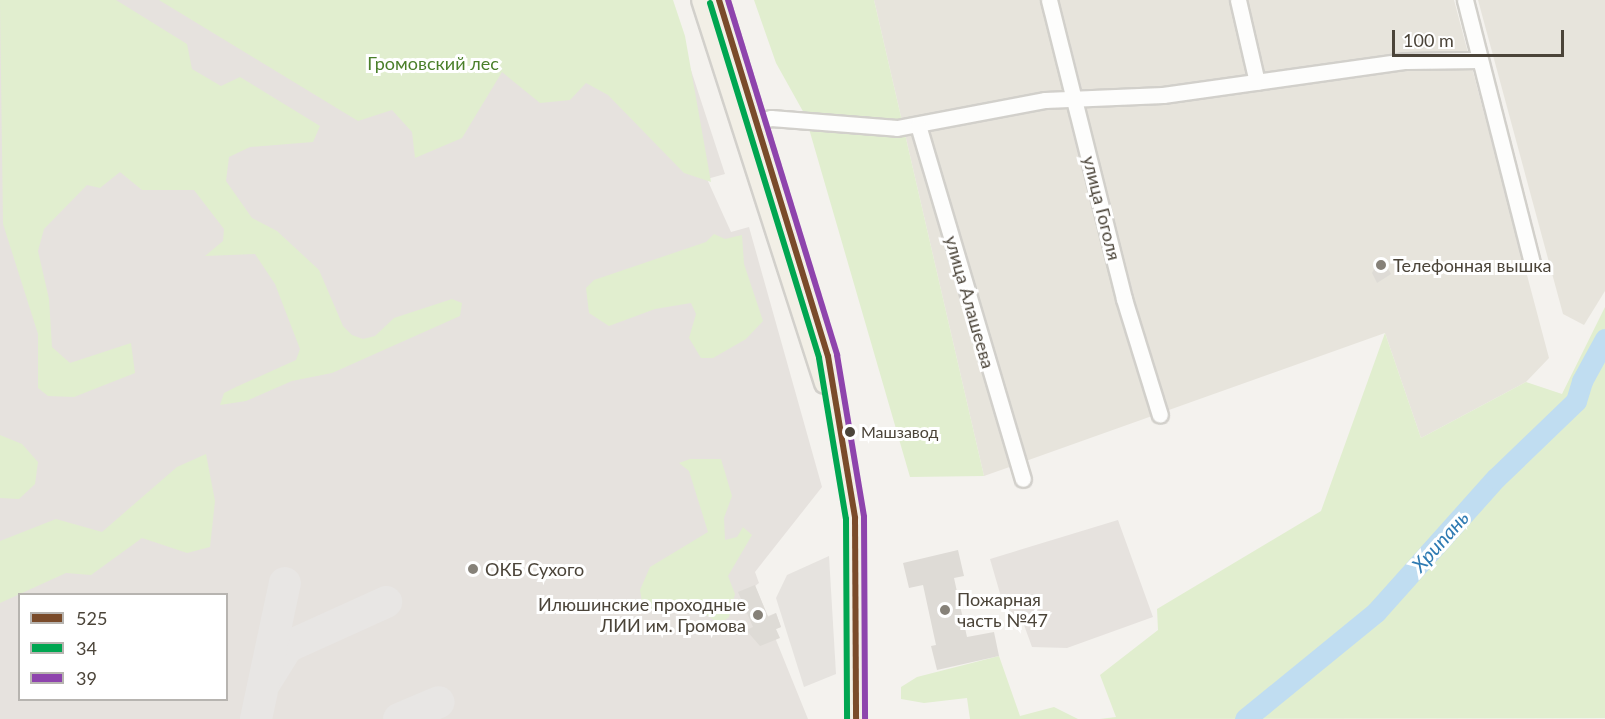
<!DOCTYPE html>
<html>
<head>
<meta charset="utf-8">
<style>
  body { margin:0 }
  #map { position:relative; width:1605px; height:719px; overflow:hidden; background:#f4f2ee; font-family:Lato,sans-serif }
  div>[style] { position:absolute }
  .residential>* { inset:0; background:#e7e4dc }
  .industrial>* { inset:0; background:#e6e2de }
  .green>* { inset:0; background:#e1eecf }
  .parking>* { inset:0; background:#e6e3df }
  .river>* { height:21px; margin:-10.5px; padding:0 10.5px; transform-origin:10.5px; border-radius:10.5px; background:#c0ddf1 }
  .taxiway>* { height:32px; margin:-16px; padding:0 16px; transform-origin:16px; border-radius:16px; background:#e8e6e4 }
  .building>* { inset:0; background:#dedbd6 }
  .roads { filter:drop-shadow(2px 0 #d2d0cb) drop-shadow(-2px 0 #d2d0cb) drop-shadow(0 2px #d2d0cb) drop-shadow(0 -2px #d2d0cb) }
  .minor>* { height:15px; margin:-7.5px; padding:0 7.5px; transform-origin:7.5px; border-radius:7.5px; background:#fdfdfc }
  .major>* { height:18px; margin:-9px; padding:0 9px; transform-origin:9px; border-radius:9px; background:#f2efe6 }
  .bus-1>* { height:6px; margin:-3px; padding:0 3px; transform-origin:3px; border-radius:3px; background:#7a4b2a }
  .bus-2>* { height:6px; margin:-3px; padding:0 3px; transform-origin:3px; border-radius:3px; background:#00a651 }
  .bus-3>* { height:6px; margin:-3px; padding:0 3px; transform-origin:3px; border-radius:3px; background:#8e44ad }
  .dots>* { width:16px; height:16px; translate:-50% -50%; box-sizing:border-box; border:3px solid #fff; border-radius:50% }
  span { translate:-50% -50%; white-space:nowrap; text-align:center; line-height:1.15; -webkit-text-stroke:6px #fff; paint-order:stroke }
  .bus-label { font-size:16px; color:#4b4439 }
  .left { translate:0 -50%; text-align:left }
  .park-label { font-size:18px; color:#4a7f2a }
  .street-label { font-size:18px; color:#4b4439 }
  .poi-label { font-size:18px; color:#4b4439 }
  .right { translate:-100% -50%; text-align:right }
  .water-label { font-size:20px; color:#2e7ab2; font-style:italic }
  .legend { position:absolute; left:18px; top:593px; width:210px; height:108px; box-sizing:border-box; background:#fff; border:2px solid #b7b4b0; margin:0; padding:8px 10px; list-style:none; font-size:18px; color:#4b4439 }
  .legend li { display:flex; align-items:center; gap:12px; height:30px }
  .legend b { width:30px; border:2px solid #b7b4b0 }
  .scale { position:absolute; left:1392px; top:30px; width:172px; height:27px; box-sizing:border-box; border:3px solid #4b4439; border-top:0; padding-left:8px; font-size:18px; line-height:21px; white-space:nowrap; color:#4b4439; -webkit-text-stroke:4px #fff; paint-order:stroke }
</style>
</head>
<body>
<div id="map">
  <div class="residential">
    <i style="clip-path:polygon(874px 0,1454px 0,1549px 358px,1526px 382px,1421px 438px,1385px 333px,984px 476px)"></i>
    <i style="clip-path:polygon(1478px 0,1605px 0,1605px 291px,1584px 325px,1563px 314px)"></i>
  </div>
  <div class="industrial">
    <i style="clip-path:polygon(evenodd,0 0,668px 0,725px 174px,707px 179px,731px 232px,749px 227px,822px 487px,755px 572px,759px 583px,755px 586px,768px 616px,776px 613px,781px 627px,776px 629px,776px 640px,808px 719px,0 719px,0 0,20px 594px,226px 594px,226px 700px,20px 700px,20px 594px)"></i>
    <i style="clip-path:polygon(1118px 520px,1153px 617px,1067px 648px,1032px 647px,1024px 625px,1008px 621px,990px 559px)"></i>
  </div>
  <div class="green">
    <i style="clip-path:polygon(0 0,116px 0,187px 44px,192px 69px,221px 86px,240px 77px,320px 126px,313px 142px,250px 147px,229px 157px,226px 181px,252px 218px,277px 231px,319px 270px,343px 326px,352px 335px,363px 339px,375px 336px,394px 318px,452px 299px,462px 303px,460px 316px,332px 373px,292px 381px,246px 401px,220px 405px,224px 393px,236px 387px,296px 360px,300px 349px,275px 284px,255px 254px,205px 256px,223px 241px,224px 229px,194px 190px,142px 190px,120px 172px,100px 188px,87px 185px,44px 229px,38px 251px,49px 299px,52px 347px,70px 363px,131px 343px,135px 373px,74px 397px,48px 396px,38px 388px,38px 334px,3px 224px)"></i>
    <i style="clip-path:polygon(159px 0,673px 0,685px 36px,711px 182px,684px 173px,608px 95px,586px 83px,570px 100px,540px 103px,502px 72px,462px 138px,415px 158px,412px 132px,392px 110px,358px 121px)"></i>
    <i style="clip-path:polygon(754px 0,874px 0,984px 476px,910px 477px,805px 115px,776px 63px)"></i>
    <i style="clip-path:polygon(714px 234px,725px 239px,742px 235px,744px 264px,763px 321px,746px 339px,713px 358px,701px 358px,689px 338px,696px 314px,691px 303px,655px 309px,609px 326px,589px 313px,586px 288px,594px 280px,706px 242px)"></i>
    <i style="clip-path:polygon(1605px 307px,1605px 718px,1100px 719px,1116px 717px,1100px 675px,1158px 630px,1157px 609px,1321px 511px,1385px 333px,1421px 438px,1526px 382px,1562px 394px)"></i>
    <i style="clip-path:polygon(0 435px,22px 444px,38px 462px,35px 484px,19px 499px,0 498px)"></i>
    <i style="clip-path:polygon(206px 454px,215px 501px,210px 547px,187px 553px,142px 538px,91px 575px,66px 573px,0 603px,0 541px,56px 519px,102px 532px,177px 467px)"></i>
    <i style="clip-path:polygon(690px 459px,721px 459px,732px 496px,724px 518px,725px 540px,737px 537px,743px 527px,752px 535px,728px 576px,735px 594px,729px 617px,720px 624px,699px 610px,675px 606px,651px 609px,642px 602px,640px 590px,650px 567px,708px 532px,689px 471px,679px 463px)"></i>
    <i style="clip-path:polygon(999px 656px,1020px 716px,1054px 707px,1078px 719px,970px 719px,967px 698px,924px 703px,901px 699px,901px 687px,917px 677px)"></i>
  </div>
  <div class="parking">
    <i style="clip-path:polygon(829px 556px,836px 674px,804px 687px,776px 598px,787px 575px)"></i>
  </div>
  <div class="river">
    <i style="left:1245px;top:719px;width:169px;rotate:-39.2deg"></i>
    <i style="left:1376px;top:612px;width:180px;rotate:-48.2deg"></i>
    <i style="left:1496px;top:478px;width:111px;rotate:-43.9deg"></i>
    <i style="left:1576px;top:401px;width:21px;rotate:-73deg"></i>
    <i style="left:1582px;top:381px;width:48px;rotate:-61.3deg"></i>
  </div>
  <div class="taxiway">
    <i style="left:266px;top:681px;width:40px;rotate:-58deg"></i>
    <i style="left:287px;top:647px;width:109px;rotate:-24.4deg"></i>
    <i style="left:256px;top:719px;width:139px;rotate:-78deg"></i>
    <i style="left:399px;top:719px;width:43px;rotate:-23deg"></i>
  </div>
  <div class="building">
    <i style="clip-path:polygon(1381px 256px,1391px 274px,1377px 283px,1372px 273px)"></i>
    <i style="clip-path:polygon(958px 550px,964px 576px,954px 578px,967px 637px,994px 632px,999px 656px,937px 670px,931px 646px,936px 645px,923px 585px,909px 588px,903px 563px)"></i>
    <i style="clip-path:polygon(755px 585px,768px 617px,776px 613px,781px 627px,776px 629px,780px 638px,760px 646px,746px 630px,753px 627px,738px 592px)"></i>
  </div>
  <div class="roads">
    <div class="minor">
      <i style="left:1049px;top:0;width:308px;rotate:75.9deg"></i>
      <i style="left:1124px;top:299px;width:121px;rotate:72.8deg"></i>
      <i style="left:1238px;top:0;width:84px;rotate:77deg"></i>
      <i style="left:1465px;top:0;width:271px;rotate:75.7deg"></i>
      <i style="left:757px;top:121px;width:14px;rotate:-12deg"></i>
      <i style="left:771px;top:118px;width:126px;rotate:4.5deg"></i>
      <i style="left:897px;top:128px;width:151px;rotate:-10.7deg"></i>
      <i style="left:1045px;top:100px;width:118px;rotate:-2.4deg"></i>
      <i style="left:1163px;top:95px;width:245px;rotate:-8deg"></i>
      <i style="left:1406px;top:61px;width:73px;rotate:-0.8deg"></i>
      <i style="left:918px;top:125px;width:369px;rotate:73.5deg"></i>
    </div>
    <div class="major">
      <i style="left:701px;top:0;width:403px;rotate:72.2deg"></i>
      <i style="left:719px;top:0;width:372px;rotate:73deg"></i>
      <i style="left:828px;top:356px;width:164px;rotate:80.5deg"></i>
      <i style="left:855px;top:518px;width:201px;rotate:89.7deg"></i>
    </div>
  </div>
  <div class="bus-1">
    <i style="left:719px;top:0;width:372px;rotate:73deg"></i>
    <i style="left:828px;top:356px;width:164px;rotate:80.5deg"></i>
    <i style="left:855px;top:518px;width:201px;rotate:89.7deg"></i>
  </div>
  <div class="bus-2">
    <i style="left:710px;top:3px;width:371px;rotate:72.9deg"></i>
    <i style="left:819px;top:358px;width:163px;rotate:80.5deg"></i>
    <i style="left:846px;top:519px;width:200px;rotate:89.7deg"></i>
  </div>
  <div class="bus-3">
    <i style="left:728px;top:0;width:371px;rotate:72.9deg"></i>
    <i style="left:837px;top:355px;width:164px;rotate:80.5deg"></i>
    <i style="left:864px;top:517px;width:202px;rotate:89.7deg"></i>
  </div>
  <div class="dots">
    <i style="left:1381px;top:265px;background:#868178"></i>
    <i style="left:850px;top:432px;background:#4b4439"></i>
    <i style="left:473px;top:569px;background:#868178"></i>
    <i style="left:945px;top:610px;background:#868178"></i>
    <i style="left:758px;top:615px;background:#868178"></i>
  </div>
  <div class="bus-label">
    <span class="left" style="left:861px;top:432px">Машзавод</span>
  </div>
  <div class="park-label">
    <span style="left:433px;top:63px">Громовский лес</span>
  </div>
  <div class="street-label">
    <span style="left:1102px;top:208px;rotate:76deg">улица Гоголя</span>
    <span style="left:970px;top:302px;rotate:74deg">улица Алашеева</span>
  </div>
  <div class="poi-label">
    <span class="left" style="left:1393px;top:265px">Телефонная вышка</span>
    <span class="left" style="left:485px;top:569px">ОКБ Сухого</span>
    <span class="left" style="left:957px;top:610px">Пожарная<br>часть №47</span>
    <span class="right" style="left:746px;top:615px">Илюшинские проходные<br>ЛИИ им. Громова</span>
  </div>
  <div class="water-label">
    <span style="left:1440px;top:541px;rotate:-48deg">Хрипань</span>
  </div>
  <ul class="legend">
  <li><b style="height:8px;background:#7a4b2a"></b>525</li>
  <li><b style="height:8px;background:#00a651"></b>34</li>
  <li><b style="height:8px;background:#8e44ad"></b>39</li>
  </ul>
  <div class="scale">100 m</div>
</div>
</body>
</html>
